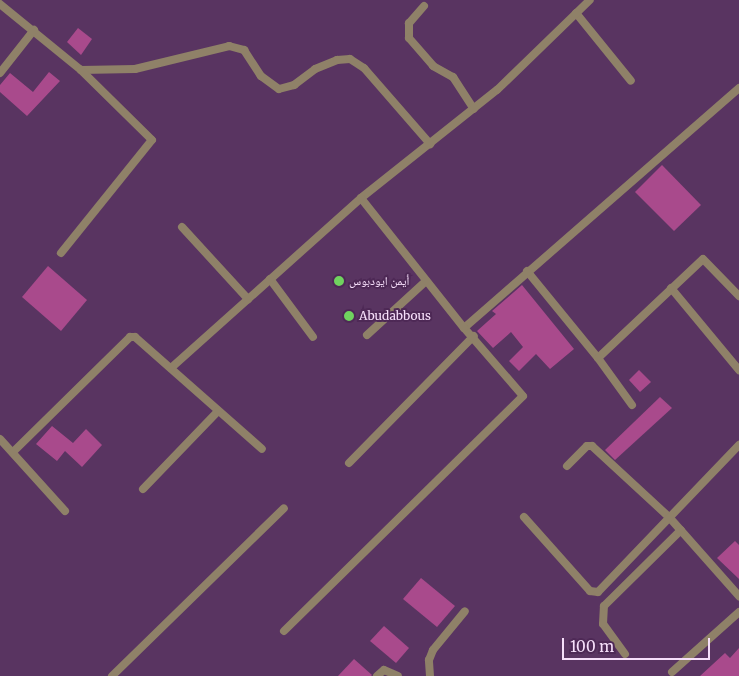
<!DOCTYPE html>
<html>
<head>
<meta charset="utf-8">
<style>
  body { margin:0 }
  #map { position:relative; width:739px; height:676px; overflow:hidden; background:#593461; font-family:Merriweather,"Noto Naskh Arabic",serif }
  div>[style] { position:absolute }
  .building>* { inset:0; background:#a94a8c }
  .minor>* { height:8px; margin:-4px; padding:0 4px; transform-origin:4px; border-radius:4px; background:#8f8168 }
  .dots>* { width:14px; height:14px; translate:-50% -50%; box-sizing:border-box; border:2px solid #4e2956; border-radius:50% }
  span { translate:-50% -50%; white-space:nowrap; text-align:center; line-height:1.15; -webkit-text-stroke:4px #4e2956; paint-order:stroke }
  .poi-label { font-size:12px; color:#f6dffa }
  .left { translate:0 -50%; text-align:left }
  .scale { position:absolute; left:562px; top:638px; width:148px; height:22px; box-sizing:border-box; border:2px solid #f6dffa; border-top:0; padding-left:6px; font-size:15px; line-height:18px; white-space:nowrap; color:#f6dffa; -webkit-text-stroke:4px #4e2956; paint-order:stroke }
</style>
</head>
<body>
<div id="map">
  <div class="building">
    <i style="clip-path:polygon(78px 28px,92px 39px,81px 55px,67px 42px)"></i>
    <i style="clip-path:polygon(49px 72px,60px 81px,27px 116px,0 92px,0 85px,10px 73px,33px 92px)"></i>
    <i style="clip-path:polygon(662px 165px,701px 205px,674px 231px,635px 192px)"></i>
    <i style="clip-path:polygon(48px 266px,87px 300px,61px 331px,22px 297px)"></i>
    <i style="clip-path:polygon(522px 285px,574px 349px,550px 369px,536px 354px,519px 371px,509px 361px,523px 347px,511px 332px,493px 348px,477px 331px,496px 314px,492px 311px)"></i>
    <i style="clip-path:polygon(639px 370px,651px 382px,640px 392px,629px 380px)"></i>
    <i style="clip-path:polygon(660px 397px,672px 408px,615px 460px,605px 450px)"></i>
    <i style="clip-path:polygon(52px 426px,73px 443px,86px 429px,102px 445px,82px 467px,65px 451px,57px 461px,36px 444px)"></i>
    <i style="clip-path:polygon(735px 541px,739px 545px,739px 579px,717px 558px)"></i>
    <i style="clip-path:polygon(421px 578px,455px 606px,437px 627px,403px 599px)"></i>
    <i style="clip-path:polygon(384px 626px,409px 648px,396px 663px,370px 641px)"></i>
    <i style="clip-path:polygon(739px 648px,739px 676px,700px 676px,725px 653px,730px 658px)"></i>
    <i style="clip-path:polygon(354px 659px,372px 675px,371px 676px,338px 676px)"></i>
  </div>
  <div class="minor">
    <i style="left:0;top:4px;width:104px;rotate:39.2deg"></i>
    <i style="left:81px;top:70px;width:54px;rotate:-1.1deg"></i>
    <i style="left:135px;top:69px;width:97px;rotate:-13.7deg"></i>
    <i style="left:229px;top:46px;width:16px;rotate:15deg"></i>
    <i style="left:244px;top:50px;width:31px;rotate:57deg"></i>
    <i style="left:261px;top:76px;width:22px;rotate:36deg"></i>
    <i style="left:279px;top:89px;width:16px;rotate:-15deg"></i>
    <i style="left:294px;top:85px;width:26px;rotate:-37deg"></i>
    <i style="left:315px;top:69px;width:24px;rotate:-22deg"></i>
    <i style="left:337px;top:60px;width:13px;rotate:-4deg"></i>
    <i style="left:350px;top:59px;width:17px;rotate:33deg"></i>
    <i style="left:364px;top:68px;width:101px;rotate:49deg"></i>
    <i style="left:424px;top:6px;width:23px;rotate:131deg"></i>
    <i style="left:409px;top:23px;width:15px;rotate:90deg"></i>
    <i style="left:409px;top:38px;width:37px;rotate:49deg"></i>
    <i style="left:433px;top:66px;width:23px;rotate:29deg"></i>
    <i style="left:453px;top:77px;width:38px;rotate:57deg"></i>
    <i style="left:576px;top:13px;width:87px;rotate:51deg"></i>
    <i style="left:0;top:73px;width:55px;rotate:-51.7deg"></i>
    <i style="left:182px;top:227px;width:98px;rotate:47.5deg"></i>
    <i style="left:61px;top:253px;width:145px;rotate:-51.2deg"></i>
    <i style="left:152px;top:140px;width:100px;rotate:-135.4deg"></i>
    <i style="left:527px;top:271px;width:112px;rotate:50.8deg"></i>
    <i style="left:598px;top:358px;width:144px;rotate:-43.3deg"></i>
    <i style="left:703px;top:259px;width:52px;rotate:45.8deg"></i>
    <i style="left:270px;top:279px;width:72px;rotate:53.4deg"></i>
    <i style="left:671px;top:288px;width:107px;rotate:50.3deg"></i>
    <i style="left:464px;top:328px;width:365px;rotate:-41.1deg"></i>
    <i style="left:367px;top:335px;width:80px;rotate:-42.5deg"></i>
    <i style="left:598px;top:358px;width:58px;rotate:54.1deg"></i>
    <i style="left:171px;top:368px;width:255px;rotate:-41.8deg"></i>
    <i style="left:361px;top:198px;width:174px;rotate:-38.5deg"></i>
    <i style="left:497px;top:90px;width:129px;rotate:-44.1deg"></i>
    <i style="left:0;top:439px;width:97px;rotate:47.9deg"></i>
    <i style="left:13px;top:452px;width:164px;rotate:-44.5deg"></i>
    <i style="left:130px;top:337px;width:5px"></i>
    <i style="left:135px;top:337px;width:169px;rotate:41.4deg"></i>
    <i style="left:349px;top:463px;width:178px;rotate:-45.5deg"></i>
    <i style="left:567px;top:466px;width:28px;rotate:-45deg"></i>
    <i style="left:587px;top:446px;width:5px"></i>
    <i style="left:592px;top:446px;width:105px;rotate:42.7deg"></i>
    <i style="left:669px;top:517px;width:106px;rotate:48.5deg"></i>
    <i style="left:143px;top:489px;width:108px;rotate:-46.1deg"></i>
    <i style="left:524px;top:517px;width:99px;rotate:48.3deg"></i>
    <i style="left:590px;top:591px;width:8px;rotate:7deg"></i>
    <i style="left:598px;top:592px;width:204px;rotate:-46.2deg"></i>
    <i style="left:284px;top:631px;width:335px;rotate:-44.5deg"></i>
    <i style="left:523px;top:396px;width:90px;rotate:-130.9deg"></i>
    <i style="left:464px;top:328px;width:166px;rotate:-128.4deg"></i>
    <i style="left:625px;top:654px;width:37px;rotate:-126deg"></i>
    <i style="left:603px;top:624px;width:18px;rotate:-87deg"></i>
    <i style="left:604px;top:606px;width:108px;rotate:-44.6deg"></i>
    <i style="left:672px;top:672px;width:90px;rotate:-41.8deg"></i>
    <i style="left:112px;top:676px;width:240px;rotate:-44.3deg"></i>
    <i style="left:377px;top:676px;width:9px;rotate:-41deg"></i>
    <i style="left:384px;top:670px;width:15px;rotate:23deg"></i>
    <i style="left:430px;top:676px;width:16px;rotate:-94deg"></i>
    <i style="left:429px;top:660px;width:11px;rotate:-68deg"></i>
    <i style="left:433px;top:650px;width:50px;rotate:-50.6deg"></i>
  </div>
  <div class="dots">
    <i style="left:339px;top:281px;background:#70d35f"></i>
    <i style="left:349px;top:316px;background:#70d35f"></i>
  </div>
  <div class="poi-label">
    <span class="left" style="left:349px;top:281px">أيمن ايودبوس</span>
    <span class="left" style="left:359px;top:316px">Abudabbous</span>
  </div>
  <div class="scale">100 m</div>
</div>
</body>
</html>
